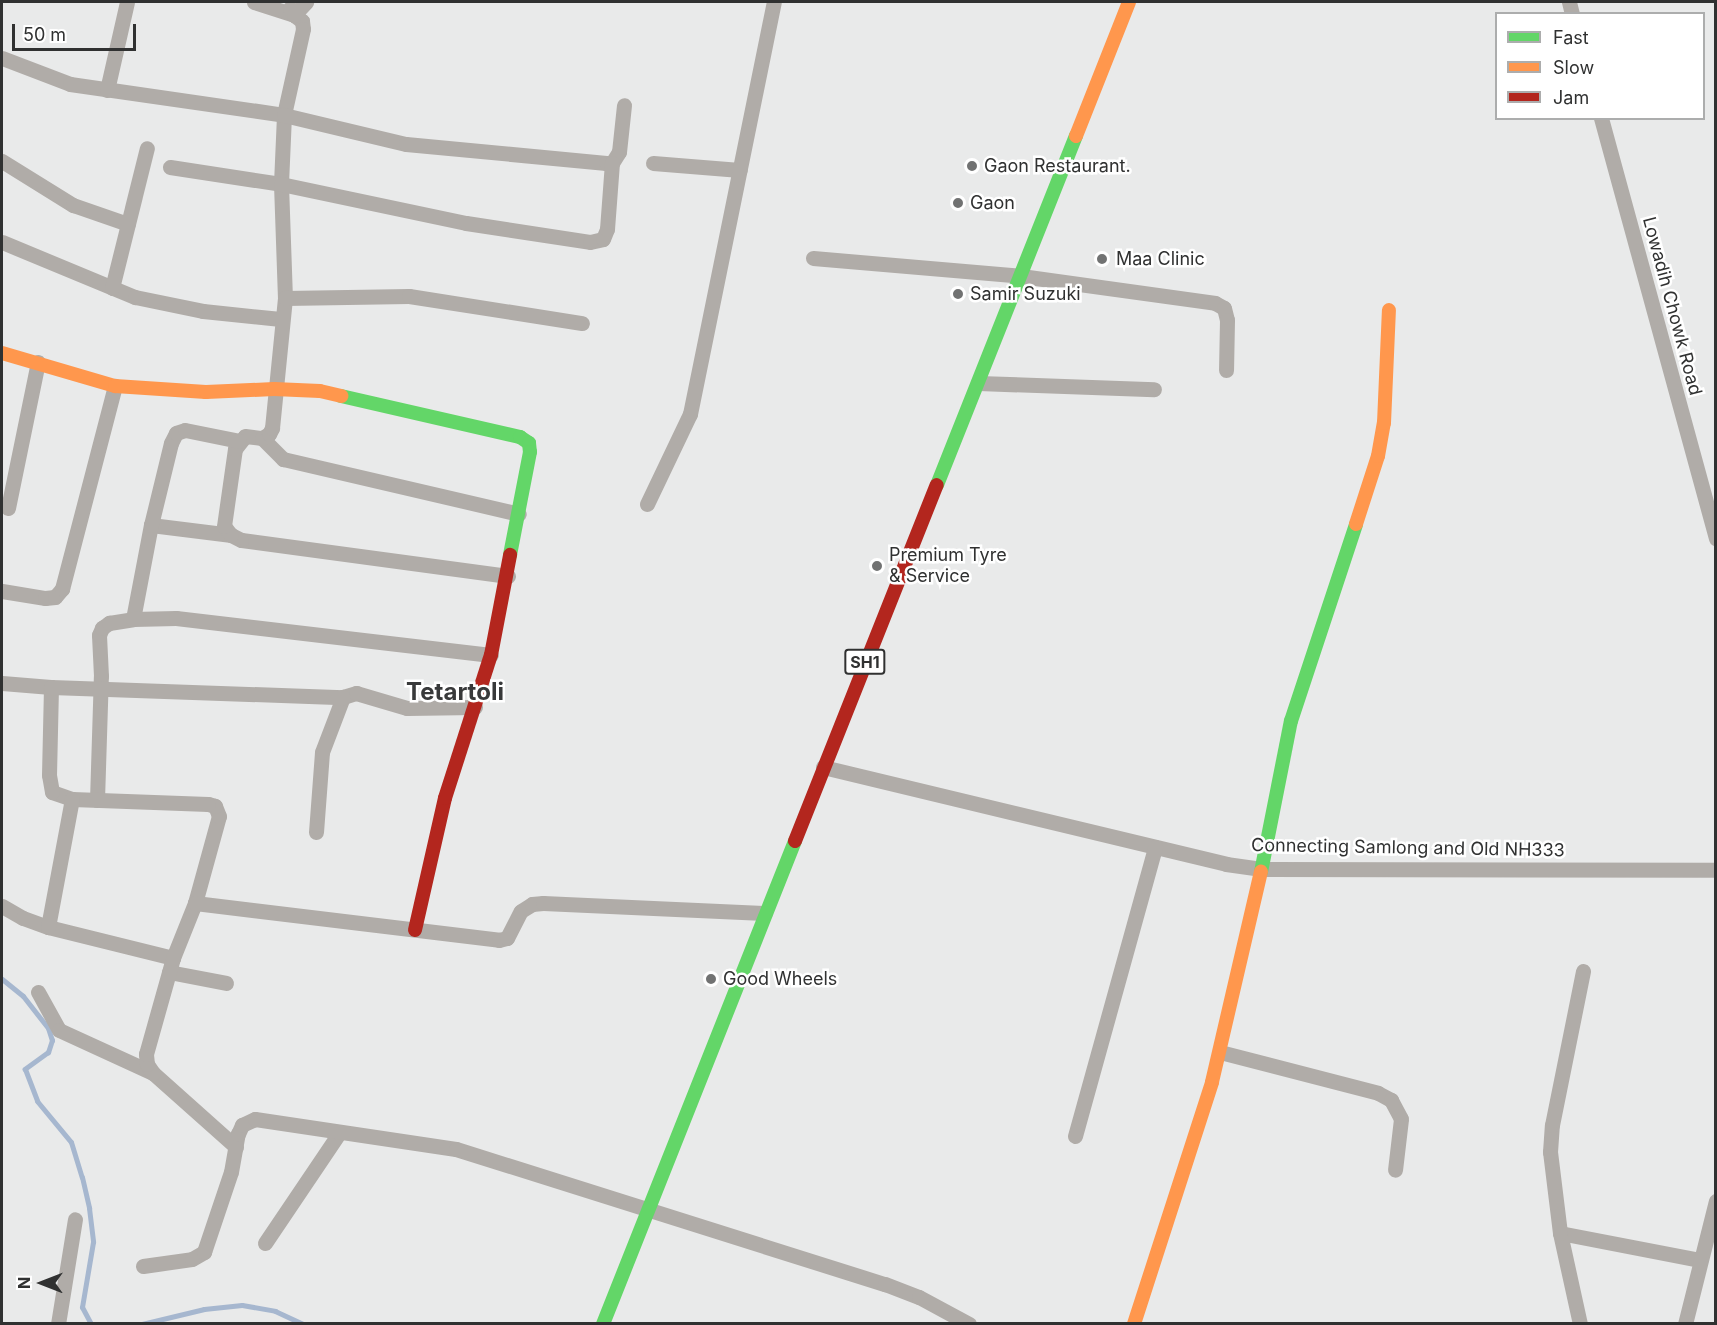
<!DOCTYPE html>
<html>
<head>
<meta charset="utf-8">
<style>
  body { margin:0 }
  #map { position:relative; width:1717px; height:1325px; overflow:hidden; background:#e9eaea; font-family:Inter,sans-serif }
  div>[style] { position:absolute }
  .stream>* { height:5px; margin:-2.5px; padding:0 2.5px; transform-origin:2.5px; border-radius:2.5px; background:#a6b7cf }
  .street>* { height:15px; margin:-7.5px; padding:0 7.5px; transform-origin:7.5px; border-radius:7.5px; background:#b0aca8 }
  .fast>* { height:14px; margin:-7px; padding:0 7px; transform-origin:7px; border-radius:7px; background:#63d668 }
  .slow>* { height:14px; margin:-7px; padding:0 7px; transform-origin:7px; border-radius:7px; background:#ff974d }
  .jam>* { height:14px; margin:-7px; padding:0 7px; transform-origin:7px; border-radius:7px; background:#b3261e }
  .dots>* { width:16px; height:16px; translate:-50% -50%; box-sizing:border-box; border:3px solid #fff; border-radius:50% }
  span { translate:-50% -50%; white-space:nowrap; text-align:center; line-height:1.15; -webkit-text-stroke:5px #fff; paint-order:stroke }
  .shield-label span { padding:2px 4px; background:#fff; border:2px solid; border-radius:4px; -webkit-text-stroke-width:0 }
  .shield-label { font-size:16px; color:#303131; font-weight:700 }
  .poi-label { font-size:18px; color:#303131 }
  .left { translate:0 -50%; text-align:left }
  .street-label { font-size:18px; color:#303131 }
  .district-label { font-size:24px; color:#38393a; font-weight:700 }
  .frame { position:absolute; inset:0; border:3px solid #303131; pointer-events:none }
  .legend { position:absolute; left:1495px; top:12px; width:210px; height:108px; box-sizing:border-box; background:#fff; border:2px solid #acadad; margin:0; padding:8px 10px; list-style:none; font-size:18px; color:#303131 }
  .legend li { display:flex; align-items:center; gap:12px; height:30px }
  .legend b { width:30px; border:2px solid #acadad }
  .north { position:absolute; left:12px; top:1253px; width:60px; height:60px; -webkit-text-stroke:4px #fff; paint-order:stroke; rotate:270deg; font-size:16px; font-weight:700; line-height:24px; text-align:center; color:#303131 }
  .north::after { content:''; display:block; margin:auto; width:21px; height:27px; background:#303131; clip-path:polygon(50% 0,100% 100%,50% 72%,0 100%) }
  .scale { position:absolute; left:12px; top:24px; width:124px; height:27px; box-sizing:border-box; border:3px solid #303131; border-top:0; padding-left:8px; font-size:18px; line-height:21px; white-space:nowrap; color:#303131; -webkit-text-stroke:4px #fff; paint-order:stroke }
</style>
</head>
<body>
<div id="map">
  <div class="stream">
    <i style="left:2px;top:979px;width:27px;rotate:39deg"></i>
    <i style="left:23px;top:996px;width:41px;rotate:52deg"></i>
    <i style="left:48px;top:1028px;width:13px;rotate:72deg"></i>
    <i style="left:52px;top:1040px;width:13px;rotate:108deg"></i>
    <i style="left:48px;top:1052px;width:29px;rotate:144deg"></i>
    <i style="left:25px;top:1069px;width:34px;rotate:69deg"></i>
    <i style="left:37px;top:1101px;width:53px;rotate:50.3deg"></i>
    <i style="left:71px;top:1142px;width:37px;rotate:73deg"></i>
    <i style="left:82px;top:1177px;width:32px;rotate:77deg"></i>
    <i style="left:89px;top:1208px;width:34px;rotate:83deg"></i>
    <i style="left:93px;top:1242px;width:66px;rotate:99.6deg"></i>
    <i style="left:82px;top:1307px;width:19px;rotate:62deg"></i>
    <i style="left:142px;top:1324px;width:64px;rotate:-13.6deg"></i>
    <i style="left:204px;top:1309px;width:38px;rotate:-6deg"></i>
    <i style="left:242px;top:1305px;width:34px;rotate:10deg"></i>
    <i style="left:275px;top:1311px;width:31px;rotate:25deg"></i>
  </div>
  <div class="street">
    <i style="left:254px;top:2px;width:42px;rotate:18deg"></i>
    <i style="left:294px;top:15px;width:10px;rotate:37deg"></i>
    <i style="left:302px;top:21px;width:8px;rotate:83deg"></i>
    <i style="left:303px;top:29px;width:88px;rotate:102.5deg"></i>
    <i style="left:284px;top:115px;width:69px;rotate:92.5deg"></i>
    <i style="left:281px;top:184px;width:114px;rotate:88deg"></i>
    <i style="left:1569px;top:2px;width:12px;rotate:76deg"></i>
    <i style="left:290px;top:8px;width:8px;rotate:60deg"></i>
    <i style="left:294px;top:15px;width:18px;rotate:-47deg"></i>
    <i style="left:2px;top:58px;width:73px;rotate:20.9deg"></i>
    <i style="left:70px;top:84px;width:216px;rotate:8.2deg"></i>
    <i style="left:284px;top:115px;width:125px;rotate:13.4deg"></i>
    <i style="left:406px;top:144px;width:201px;rotate:5.4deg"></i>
    <i style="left:606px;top:163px;width:6px"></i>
    <i style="left:612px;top:163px;width:13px;rotate:-58deg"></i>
    <i style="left:619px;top:152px;width:47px;rotate:-83.9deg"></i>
    <i style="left:107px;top:90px;width:90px;rotate:-77.2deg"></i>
    <i style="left:1601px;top:118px;width:436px;rotate:74.7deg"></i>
    <i style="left:2px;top:161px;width:84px;rotate:31.8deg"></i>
    <i style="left:73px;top:205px;width:58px;rotate:19.1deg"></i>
    <i style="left:653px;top:163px;width:87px;rotate:4.6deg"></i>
    <i style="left:170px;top:167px;width:112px;rotate:8.7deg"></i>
    <i style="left:281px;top:184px;width:189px;rotate:11.9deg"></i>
    <i style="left:466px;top:223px;width:125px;rotate:8.7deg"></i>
    <i style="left:590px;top:242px;width:13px;rotate:-13deg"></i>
    <i style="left:603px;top:239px;width:11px;rotate:-68deg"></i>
    <i style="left:607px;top:229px;width:66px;rotate:-85.7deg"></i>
    <i style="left:2px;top:242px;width:144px;rotate:22.5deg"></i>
    <i style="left:135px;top:297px;width:69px;rotate:11.6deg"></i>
    <i style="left:203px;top:311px;width:78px;rotate:5.9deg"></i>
    <i style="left:813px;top:258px;width:209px;rotate:4.9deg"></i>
    <i style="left:1021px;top:276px;width:196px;rotate:7.9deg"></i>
    <i style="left:1215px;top:303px;width:10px;rotate:29deg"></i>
    <i style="left:1224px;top:308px;width:12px;rotate:76deg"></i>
    <i style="left:1227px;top:320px;width:50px;rotate:91.1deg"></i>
    <i style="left:112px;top:288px;width:144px;rotate:-76deg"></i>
    <i style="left:978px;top:383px;width:176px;rotate:2deg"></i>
    <i style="left:262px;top:438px;width:30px;rotate:45deg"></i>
    <i style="left:283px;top:459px;width:242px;rotate:13.1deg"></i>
    <i style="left:647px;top:504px;width:100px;rotate:-64.5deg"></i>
    <i style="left:690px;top:414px;width:420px;rotate:-78.5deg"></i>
    <i style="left:8px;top:508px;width:149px;rotate:-78.4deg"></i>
    <i style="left:151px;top:525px;width:81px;rotate:7.1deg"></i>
    <i style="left:508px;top:576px;width:269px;rotate:-172.3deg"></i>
    <i style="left:241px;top:540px;width:11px;rotate:-153deg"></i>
    <i style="left:231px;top:535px;width:11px;rotate:-128deg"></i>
    <i style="left:224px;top:526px;width:78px;rotate:-81.9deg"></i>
    <i style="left:235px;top:449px;width:16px;rotate:-52deg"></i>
    <i style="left:245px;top:436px;width:17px;rotate:7deg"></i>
    <i style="left:262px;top:438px;width:8px;rotate:-30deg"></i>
    <i style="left:269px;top:434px;width:7px;rotate:-63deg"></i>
    <i style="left:272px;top:428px;width:131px;rotate:-84.3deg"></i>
    <i style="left:285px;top:298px;width:124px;rotate:-0.9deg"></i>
    <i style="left:409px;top:296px;width:175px;rotate:8.9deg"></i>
    <i style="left:2px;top:591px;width:44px;rotate:9.2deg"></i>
    <i style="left:45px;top:598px;width:10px;rotate:-6deg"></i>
    <i style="left:55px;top:597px;width:11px;rotate:-49deg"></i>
    <i style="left:62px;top:589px;width:210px;rotate:-75.4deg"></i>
    <i style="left:133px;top:619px;width:96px;rotate:-79.2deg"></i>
    <i style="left:151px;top:525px;width:84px;rotate:-76.3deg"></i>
    <i style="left:171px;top:443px;width:11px;rotate:-63deg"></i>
    <i style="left:176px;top:433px;width:9px;rotate:-18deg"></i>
    <i style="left:185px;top:430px;width:55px;rotate:11.5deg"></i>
    <i style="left:2px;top:683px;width:49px;rotate:4.7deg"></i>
    <i style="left:823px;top:767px;width:415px;rotate:13.5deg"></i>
    <i style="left:1226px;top:864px;width:36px;rotate:8deg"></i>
    <i style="left:1262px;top:869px;width:454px;rotate:0.1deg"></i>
    <i style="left:97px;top:800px;width:124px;rotate:-88.2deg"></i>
    <i style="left:101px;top:676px;width:41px;rotate:-92.8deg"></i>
    <i style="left:99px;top:635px;width:8px;rotate:-67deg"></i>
    <i style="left:102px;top:628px;width:9px;rotate:-36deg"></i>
    <i style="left:109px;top:623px;width:24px;rotate:-9deg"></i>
    <i style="left:133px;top:619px;width:43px;rotate:-1.3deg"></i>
    <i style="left:176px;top:618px;width:317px;rotate:6.7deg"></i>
    <i style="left:316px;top:832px;width:80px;rotate:-85.7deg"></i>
    <i style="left:322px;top:752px;width:59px;rotate:-69.1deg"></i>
    <i style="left:343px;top:697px;width:14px;rotate:-17deg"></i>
    <i style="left:356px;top:693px;width:53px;rotate:16.4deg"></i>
    <i style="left:407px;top:708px;width:68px;rotate:-0.8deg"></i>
    <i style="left:195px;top:903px;width:90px;rotate:-74.6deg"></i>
    <i style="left:219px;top:816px;width:11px;rotate:-112deg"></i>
    <i style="left:215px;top:806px;width:7px;rotate:-164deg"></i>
    <i style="left:208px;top:804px;width:136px;rotate:-177.9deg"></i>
    <i style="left:72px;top:799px;width:21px;rotate:-161deg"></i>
    <i style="left:52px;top:792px;width:17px;rotate:-100deg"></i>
    <i style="left:49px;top:775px;width:88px;rotate:-88.7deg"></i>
    <i style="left:51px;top:687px;width:292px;rotate:2deg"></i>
    <i style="left:2px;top:906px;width:24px;rotate:30deg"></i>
    <i style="left:23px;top:918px;width:27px;rotate:20deg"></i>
    <i style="left:48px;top:927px;width:129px;rotate:13.9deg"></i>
    <i style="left:48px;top:927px;width:130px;rotate:-79.4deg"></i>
    <i style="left:169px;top:972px;width:58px;rotate:10.9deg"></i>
    <i style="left:38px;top:992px;width:43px;rotate:61.1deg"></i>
    <i style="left:59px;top:1030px;width:103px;rotate:24.6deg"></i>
    <i style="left:1220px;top:1052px;width:163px;rotate:14.5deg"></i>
    <i style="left:1378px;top:1093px;width:15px;rotate:28deg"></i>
    <i style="left:1391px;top:1100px;width:21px;rotate:62deg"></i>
    <i style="left:1401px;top:1119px;width:51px;rotate:96.7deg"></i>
    <i style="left:1075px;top:1136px;width:300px;rotate:-74.5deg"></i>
    <i style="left:236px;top:1147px;width:111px;rotate:-138.3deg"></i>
    <i style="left:153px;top:1073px;width:11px;rotate:-124deg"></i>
    <i style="left:147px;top:1064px;width:10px;rotate:-96deg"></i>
    <i style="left:146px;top:1054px;width:100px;rotate:-74.3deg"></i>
    <i style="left:173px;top:958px;width:59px;rotate:-68.2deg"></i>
    <i style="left:195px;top:903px;width:306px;rotate:6.9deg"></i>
    <i style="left:499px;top:940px;width:8px;rotate:-14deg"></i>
    <i style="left:507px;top:938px;width:30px;rotate:-63deg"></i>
    <i style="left:521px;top:911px;width:13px;rotate:-32deg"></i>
    <i style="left:532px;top:904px;width:11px;rotate:-5deg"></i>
    <i style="left:543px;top:903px;width:222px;rotate:2.6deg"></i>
    <i style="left:1560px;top:1233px;width:143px;rotate:10.9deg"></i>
    <i style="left:265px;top:1243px;width:134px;rotate:-56deg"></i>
    <i style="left:143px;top:1266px;width:49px;rotate:-8.1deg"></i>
    <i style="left:192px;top:1259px;width:14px;rotate:-30deg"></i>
    <i style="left:204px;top:1252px;width:84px;rotate:-71.4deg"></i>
    <i style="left:231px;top:1172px;width:39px;rotate:-80deg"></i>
    <i style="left:238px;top:1134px;width:10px;rotate:-66deg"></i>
    <i style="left:242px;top:1125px;width:14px;rotate:-25deg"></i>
    <i style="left:255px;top:1119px;width:203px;rotate:8.5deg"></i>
    <i style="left:456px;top:1149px;width:450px;rotate:17.5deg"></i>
    <i style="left:885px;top:1284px;width:36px;rotate:21deg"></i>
    <i style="left:919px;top:1297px;width:57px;rotate:28.4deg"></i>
    <i style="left:58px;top:1324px;width:106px;rotate:-80.8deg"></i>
    <i style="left:1580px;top:1324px;width:93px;rotate:-102.4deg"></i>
    <i style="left:1560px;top:1233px;width:82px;rotate:-97deg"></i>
    <i style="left:1550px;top:1152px;width:27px;rotate:-86deg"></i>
    <i style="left:1552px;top:1125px;width:157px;rotate:-78.6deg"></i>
    <i style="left:1685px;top:1324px;width:127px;rotate:-75.9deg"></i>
  </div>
  <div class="fast">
    <i style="left:341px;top:396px;width:184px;rotate:12.9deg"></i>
    <i style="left:520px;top:437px;width:11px;rotate:34deg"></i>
    <i style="left:529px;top:443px;width:9px;rotate:84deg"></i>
    <i style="left:530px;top:452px;width:105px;rotate:101deg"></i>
    <i style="left:937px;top:485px;width:376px;rotate:-68.3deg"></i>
    <i style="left:1261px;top:872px;width:154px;rotate:-78.8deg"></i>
    <i style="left:1291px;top:721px;width:207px;rotate:-71.7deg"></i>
    <i style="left:603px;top:1324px;width:520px;rotate:-68.32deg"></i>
  </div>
  <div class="slow">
    <i style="left:1076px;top:136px;width:144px;rotate:-68.4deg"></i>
    <i style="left:2px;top:353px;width:118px;rotate:16.3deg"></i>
    <i style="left:115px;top:386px;width:91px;rotate:3.8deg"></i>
    <i style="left:206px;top:392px;width:68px;rotate:-2.5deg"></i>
    <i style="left:274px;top:389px;width:46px;rotate:2.5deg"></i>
    <i style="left:320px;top:391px;width:22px;rotate:13deg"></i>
    <i style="left:1356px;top:524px;width:71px;rotate:-72.1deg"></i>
    <i style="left:1378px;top:456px;width:34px;rotate:-80deg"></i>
    <i style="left:1384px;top:423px;width:113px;rotate:-87.5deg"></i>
    <i style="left:1134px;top:1324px;width:254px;rotate:-72.1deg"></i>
    <i style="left:1212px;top:1082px;width:216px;rotate:-76.9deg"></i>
  </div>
  <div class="jam">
    <i style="left:795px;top:841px;width:383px;rotate:-68.3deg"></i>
    <i style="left:415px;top:930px;width:135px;rotate:-77.2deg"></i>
    <i style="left:445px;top:798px;width:150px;rotate:-72.2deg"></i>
    <i style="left:491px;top:655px;width:102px;rotate:-79.2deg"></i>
  </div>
  <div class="dots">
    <i style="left:972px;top:166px;background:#717272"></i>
    <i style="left:958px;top:203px;background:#717272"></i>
    <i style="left:1102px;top:259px;background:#717272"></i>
    <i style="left:958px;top:294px;background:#717272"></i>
    <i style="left:877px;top:566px;background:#717272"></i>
    <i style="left:711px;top:979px;background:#717272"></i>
  </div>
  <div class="shield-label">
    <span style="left:865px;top:662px">SH1</span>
  </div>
  <div class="poi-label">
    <span class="left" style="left:984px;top:166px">Gaon Restaurant.</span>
    <span class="left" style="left:970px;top:203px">Gaon</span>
    <span class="left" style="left:1116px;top:259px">Maa Clinic</span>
    <span class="left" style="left:970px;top:294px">Samir Suzuki</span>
    <span class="left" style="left:889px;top:566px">Premium Tyre<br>&amp; Service</span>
    <span class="left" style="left:723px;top:979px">Good Wheels</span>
  </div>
  <div class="street-label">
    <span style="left:1672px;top:306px;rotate:75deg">Lowadih Chowk Road</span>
    <span style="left:1408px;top:848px;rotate:1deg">Connecting Samlong and Old NH333</span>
  </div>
  <div class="district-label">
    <span style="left:455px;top:692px">Tetartoli</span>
  </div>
  <div class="frame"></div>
  <ul class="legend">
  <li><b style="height:8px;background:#63d668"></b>Fast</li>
  <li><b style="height:8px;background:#ff974d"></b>Slow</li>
  <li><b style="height:8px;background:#b3261e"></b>Jam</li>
  </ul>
  <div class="north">N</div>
  <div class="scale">50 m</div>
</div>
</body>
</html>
